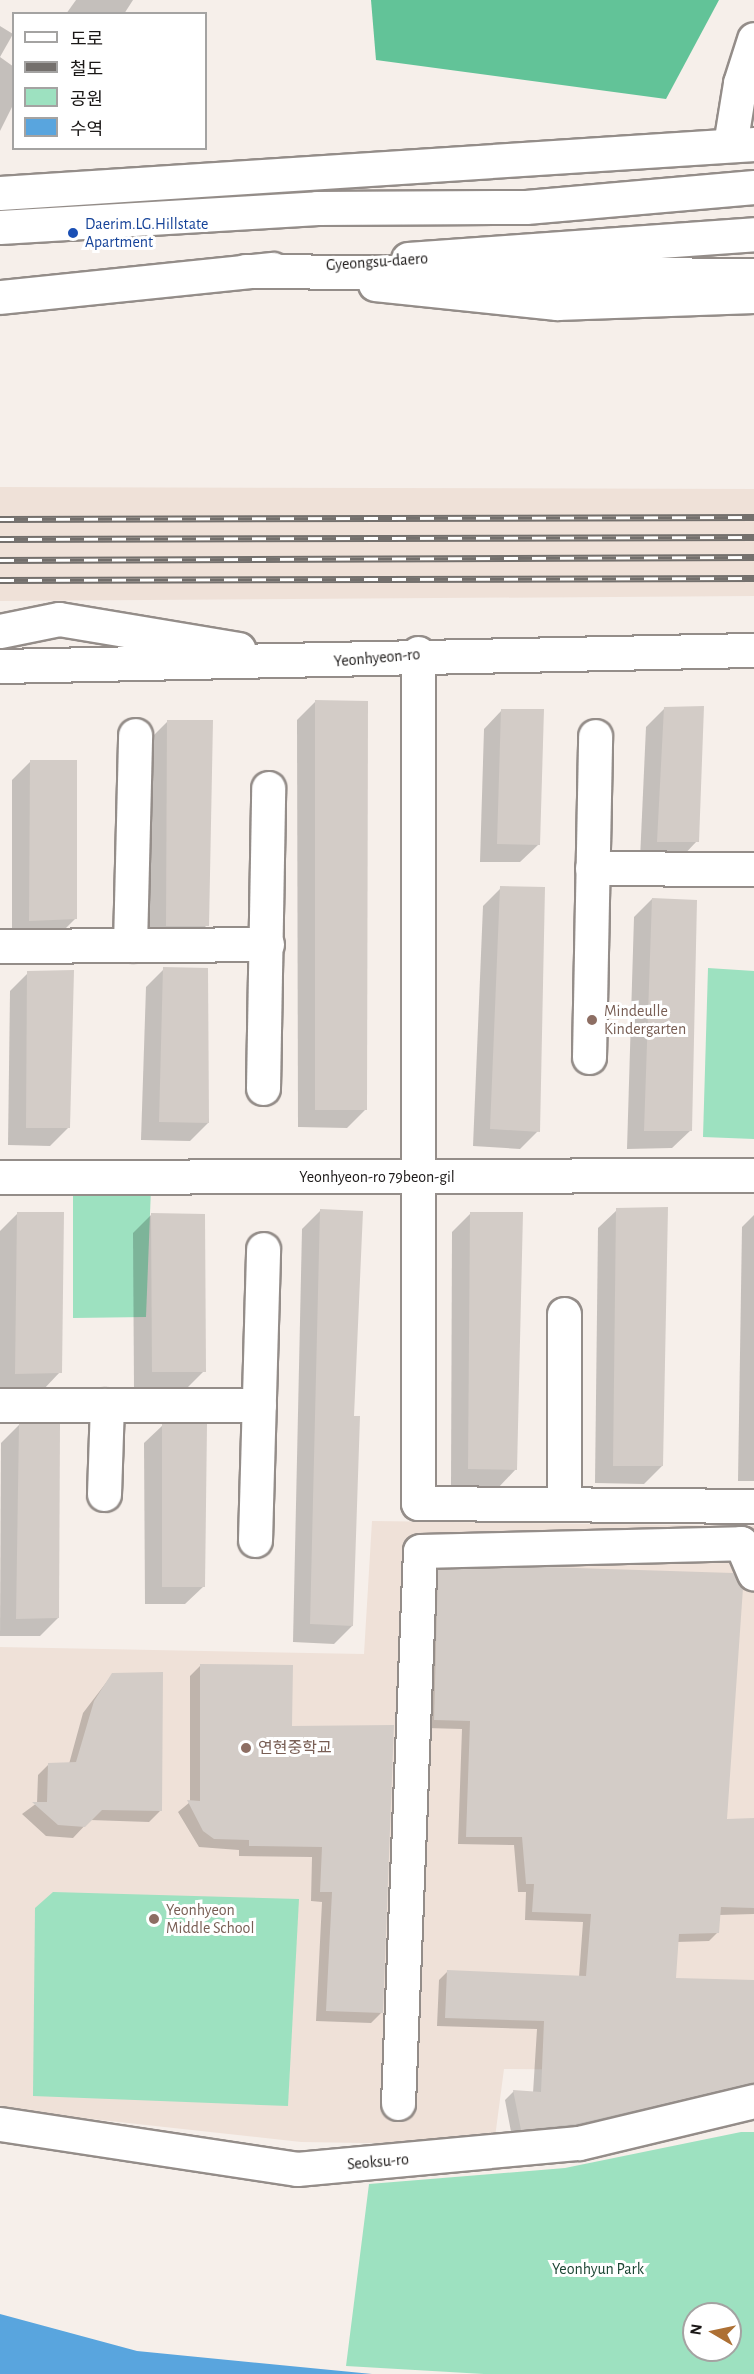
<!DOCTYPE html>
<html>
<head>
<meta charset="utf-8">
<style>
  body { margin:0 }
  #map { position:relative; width:754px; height:2374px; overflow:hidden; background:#f6efea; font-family:"Alegreya Sans","Noto Sans KR",sans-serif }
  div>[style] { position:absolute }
  .built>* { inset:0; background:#efe1d8 }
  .green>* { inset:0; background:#9de1c0 }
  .forest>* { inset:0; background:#62c398 }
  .water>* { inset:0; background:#59a5de }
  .shadow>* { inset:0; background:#0003 }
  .building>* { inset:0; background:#d3ccc7 }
  .roads { filter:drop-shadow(2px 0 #948d89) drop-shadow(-2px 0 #948d89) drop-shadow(0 2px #948d89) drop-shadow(0 -2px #948d89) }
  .minor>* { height:33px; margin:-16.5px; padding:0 16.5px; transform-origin:16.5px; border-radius:16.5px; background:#fff }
  .major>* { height:33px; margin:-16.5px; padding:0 16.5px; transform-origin:16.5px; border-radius:16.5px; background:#fff }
  .highway>* { height:33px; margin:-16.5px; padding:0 16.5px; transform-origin:16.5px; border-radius:16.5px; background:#fff }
  .rail>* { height:7px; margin-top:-3.5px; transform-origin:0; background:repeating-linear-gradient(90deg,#fff 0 14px,#74706d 0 28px); box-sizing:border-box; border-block:2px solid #74706d }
  .dots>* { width:16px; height:16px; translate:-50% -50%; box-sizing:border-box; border:3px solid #fff; border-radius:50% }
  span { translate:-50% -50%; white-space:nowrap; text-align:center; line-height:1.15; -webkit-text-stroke:6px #fff; paint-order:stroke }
  .transit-label { font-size:16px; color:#164399 }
  .left { translate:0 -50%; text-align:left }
  .street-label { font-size:16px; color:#1b1817 }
  .education-label { font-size:16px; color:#785e54 }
  .park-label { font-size:16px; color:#1c4634 }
  .legend { position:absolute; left:12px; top:12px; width:195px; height:138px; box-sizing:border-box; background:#fff; border:2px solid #a4a3a2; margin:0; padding:8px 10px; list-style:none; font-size:18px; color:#1b1817 }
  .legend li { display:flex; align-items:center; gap:12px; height:30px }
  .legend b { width:30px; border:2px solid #a4a3a2 }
  .north { position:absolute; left:682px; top:2302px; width:60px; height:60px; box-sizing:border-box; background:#fff; border:2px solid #a4a3a2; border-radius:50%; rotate:279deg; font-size:16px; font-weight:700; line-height:24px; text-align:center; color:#1b1817 }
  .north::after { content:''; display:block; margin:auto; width:21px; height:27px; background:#ad7034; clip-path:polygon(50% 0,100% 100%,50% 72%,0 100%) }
</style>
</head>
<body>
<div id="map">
  <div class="built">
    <i style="clip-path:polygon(0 487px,754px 489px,754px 596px,0 601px)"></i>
    <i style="clip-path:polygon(372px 1521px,754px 1526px,754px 2061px,716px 2071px,504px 2069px,494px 2145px,301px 2142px,0 2109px,0 1647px,364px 1654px)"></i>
  </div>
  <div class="green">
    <i style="clip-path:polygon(708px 968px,754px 971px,754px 1139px,703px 1137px)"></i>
    <i style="clip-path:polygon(151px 1188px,146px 1317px,73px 1318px,73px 1189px)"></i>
    <i style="clip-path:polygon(53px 1892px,299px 1899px,288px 2106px,33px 2096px,35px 1908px)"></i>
    <i style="clip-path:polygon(evenodd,741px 2132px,754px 2132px,754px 2374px,484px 2374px,346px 2366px,369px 2184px,565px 2168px,741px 2132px,694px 2314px,730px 2314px,730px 2350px,694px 2350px,694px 2314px)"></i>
  </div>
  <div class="forest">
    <i style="clip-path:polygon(371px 0,719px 0,666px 99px,376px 60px)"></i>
  </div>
  <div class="water">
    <i style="clip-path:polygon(0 2314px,137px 2351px,372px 2374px,0 2374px)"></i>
  </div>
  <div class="shadow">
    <i style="clip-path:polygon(76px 0,133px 0,124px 14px,66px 14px)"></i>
    <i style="clip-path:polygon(0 26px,13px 34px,0 57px)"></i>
    <i style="clip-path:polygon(0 57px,14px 67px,14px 103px,0 131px)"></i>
    <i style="clip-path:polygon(316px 701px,365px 1110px,347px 1128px,298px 1127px,297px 720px)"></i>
    <i style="clip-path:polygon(665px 708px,697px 841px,679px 860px,640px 859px,646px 727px)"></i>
    <i style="clip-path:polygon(502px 710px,539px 844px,520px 862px,480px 862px,484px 729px)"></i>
    <i style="clip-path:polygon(168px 721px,207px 925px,189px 943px,148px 944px,150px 739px)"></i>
    <i style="clip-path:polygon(30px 762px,76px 918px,57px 937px,12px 938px,12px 780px)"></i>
    <i style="clip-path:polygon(501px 888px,538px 1131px,520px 1149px,473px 1146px,483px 906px)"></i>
    <i style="clip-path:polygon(652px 899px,691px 1130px,672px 1148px,627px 1149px,634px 917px)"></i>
    <i style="clip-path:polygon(164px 969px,208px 1123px,190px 1141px,141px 1140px,146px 987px)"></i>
    <i style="clip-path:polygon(28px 973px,69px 1127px,50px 1146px,8px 1145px,10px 991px)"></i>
    <i style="clip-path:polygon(617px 1210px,662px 1466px,644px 1484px,595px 1483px,598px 1228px)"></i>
    <i style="clip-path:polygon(320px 1211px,352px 1626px,334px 1644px,293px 1642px,302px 1229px)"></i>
    <i style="clip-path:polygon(18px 1213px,60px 1372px,42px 1391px,0 1392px,0 1231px)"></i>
    <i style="clip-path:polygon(470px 1214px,516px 1469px,498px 1488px,451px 1487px,452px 1232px)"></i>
    <i style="clip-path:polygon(151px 1215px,204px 1371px,186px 1389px,134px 1390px,133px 1233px)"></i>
    <i style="clip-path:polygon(754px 1215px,754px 1481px,738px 1481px,742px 1227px)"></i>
    <i style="clip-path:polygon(19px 1425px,58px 1618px,40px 1636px,0 1636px,1px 1443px)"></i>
    <i style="clip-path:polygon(163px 1425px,204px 1586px,185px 1604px,145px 1604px,144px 1443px)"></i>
    <i style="clip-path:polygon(439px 1571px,725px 1820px,754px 1819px,754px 1914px,719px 1915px,717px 1933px,709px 1941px,677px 1942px,674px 1979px,754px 1983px,754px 2089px,566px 2132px,512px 2137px,505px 2100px,514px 2091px,533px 2093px,537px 2029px,437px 2026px,439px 1980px,448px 1971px,579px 1977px,583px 1922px,525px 1920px,526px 1892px,518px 1892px,514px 1845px,458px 1844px,462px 1729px,426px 1728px,430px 1579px)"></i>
    <i style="clip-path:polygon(200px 1666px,291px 1727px,381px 2013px,371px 2023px,316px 2021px,322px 1902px,311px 1901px,312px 1857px,239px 1856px,239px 1850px,199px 1847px,178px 1812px,190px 1802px,190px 1676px)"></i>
    <i style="clip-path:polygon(112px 1675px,160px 1811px,149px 1822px,90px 1820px,73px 1838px,46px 1836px,22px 1814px,37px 1803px,38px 1775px,49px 1764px,69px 1764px,83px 1713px)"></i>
  </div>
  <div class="building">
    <i style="clip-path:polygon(315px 700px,368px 701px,367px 1110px,315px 1110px)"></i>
    <i style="clip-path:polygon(704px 706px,699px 842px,657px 842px,664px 707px)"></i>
    <i style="clip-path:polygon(501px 709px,544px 709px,540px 845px,497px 844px)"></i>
    <i style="clip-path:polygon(167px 720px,213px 720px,209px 926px,166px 926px)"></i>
    <i style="clip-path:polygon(30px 760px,77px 760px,77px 919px,29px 921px)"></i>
    <i style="clip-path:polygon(500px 886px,545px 887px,540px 1132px,490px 1129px)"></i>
    <i style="clip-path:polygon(652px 898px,697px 900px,692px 1131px,644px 1131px)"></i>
    <i style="clip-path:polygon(163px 967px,208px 968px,209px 1123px,159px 1122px)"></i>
    <i style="clip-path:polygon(74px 970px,70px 1128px,26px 1128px,27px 971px)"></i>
    <i style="clip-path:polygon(668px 1207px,663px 1466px,613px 1466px,616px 1208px)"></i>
    <i style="clip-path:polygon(320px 1209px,363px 1211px,354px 1416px,360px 1416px,353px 1626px,310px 1624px)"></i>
    <i style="clip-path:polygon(17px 1212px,64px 1212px,62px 1373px,15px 1374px)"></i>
    <i style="clip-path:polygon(470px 1212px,523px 1212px,517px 1470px,468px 1469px)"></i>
    <i style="clip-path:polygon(151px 1213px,205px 1214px,206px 1372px,152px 1372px)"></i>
    <i style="clip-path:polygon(19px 1424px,60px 1424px,59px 1618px,16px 1619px)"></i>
    <i style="clip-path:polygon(162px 1424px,207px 1424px,205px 1587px,162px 1587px)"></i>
    <i style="clip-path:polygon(545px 1567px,733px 1573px,743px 1588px,727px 1819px,754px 1818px,754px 1908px,721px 1907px,719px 1933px,679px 1934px,676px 1978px,754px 1980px,754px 2083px,576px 2124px,521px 2130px,513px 2090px,541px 2092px,544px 2021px,445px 2018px,447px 1970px,586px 1976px,591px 1914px,532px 1912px,534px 1884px,526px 1884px,522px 1837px,466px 1837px,470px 1721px,434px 1720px,438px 1569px)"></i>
    <i style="clip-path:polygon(200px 1664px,293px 1665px,292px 1726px,394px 1725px,383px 2013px,326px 2011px,332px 1892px,320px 1892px,322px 1847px,249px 1846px,249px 1840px,214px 1839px,203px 1831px,187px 1800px,200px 1801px)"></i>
    <i style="clip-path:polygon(163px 1672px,162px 1811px,102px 1810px,85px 1827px,58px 1825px,32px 1802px,47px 1802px,48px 1763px,76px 1762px,94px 1701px,112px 1673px)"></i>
  </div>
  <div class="roads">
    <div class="minor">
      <i style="left:730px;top:145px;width:63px;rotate:-80.8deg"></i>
      <i style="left:740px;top:83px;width:46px;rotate:-72.3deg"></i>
      <i style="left:0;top:227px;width:318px;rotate:-3.4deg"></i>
      <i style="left:317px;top:208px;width:209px;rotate:-0.3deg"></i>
      <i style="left:526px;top:207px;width:229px;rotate:-5deg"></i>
      <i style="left:0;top:631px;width:60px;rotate:-11.5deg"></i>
      <i style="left:59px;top:619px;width:182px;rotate:9.5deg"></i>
      <i style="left:418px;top:653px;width:850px;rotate:90deg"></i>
      <i style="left:418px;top:1503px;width:336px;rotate:0.5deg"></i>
      <i style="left:0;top:666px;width:754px;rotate:-1.22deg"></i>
      <i style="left:592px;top:868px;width:162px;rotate:0.4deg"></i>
      <i style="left:130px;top:945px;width:210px;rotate:-88.6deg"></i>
      <i style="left:0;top:946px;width:267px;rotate:-0.4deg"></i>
      <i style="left:589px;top:1057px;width:321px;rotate:-88.9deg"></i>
      <i style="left:263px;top:1088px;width:300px;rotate:-89deg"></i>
      <i style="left:0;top:1177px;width:754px;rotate:-0.15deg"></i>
      <i style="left:0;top:1405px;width:259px"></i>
      <i style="left:104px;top:1494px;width:89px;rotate:-88.1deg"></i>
      <i style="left:564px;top:1504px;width:190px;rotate:-90deg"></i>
      <i style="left:255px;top:1540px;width:291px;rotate:-88.4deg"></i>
      <i style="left:398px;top:2103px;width:552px;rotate:-87.72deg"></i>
      <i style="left:420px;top:1551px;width:321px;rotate:-1.4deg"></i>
      <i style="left:741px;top:1543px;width:33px;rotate:67deg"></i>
      <i style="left:0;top:2124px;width:300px;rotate:8.6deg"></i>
      <i style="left:297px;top:2169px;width:283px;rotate:-5.3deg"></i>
      <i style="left:579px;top:2143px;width:180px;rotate:-13.5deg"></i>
    </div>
    <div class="major">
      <i style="left:0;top:193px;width:756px;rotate:-3.72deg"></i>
      <i style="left:408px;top:259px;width:347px;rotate:-4.1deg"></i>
      <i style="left:375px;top:284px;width:183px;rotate:6deg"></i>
      <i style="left:557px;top:303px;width:197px;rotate:-2deg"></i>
      <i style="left:0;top:297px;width:274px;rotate:-5.9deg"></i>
    </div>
    <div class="highway">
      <i style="left:245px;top:271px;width:509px;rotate:0.45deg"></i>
    </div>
  </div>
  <div class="rail">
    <i style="left:0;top:519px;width:754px;rotate:-0.15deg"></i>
    <i style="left:0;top:539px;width:754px;rotate:-0.15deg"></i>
    <i style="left:0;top:560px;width:754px;rotate:-0.23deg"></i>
    <i style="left:0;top:580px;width:754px;rotate:-0.15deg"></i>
  </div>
  <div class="dots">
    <i style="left:73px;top:233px;background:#1a4fb4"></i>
    <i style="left:592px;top:1020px;background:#8d6e63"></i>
    <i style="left:246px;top:1748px;background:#8d6e63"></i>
    <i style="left:154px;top:1919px;background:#8d6e63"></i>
  </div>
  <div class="transit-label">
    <span class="left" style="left:85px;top:233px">Daerim.LG.Hillstate<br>Apartment</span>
  </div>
  <div class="street-label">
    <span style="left:377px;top:262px;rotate:-4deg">Gyeongsu-daero</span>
    <span style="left:377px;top:658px;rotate:-5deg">Yeonhyeon-ro</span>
    <span style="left:377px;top:1177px">Yeonhyeon-ro 79beon-gil</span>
    <span style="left:378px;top:2162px;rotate:-5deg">Seoksu-ro</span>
  </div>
  <div class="education-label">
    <span class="left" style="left:604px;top:1020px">Mindeulle<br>Kindergarten</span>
    <span class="left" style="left:258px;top:1748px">연현중학교</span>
    <span class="left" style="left:166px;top:1919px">Yeonhyeon<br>Middle School</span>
  </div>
  <div class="park-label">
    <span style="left:598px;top:2269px">Yeonhyun Park</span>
  </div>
  <ul class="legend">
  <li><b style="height:8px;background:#fff"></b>도로</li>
  <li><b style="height:8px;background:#74706d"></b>철도</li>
  <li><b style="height:16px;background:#9de1c0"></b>공원</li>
  <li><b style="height:16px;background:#59a5de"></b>수역</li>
  </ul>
  <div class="north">N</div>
</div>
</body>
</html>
